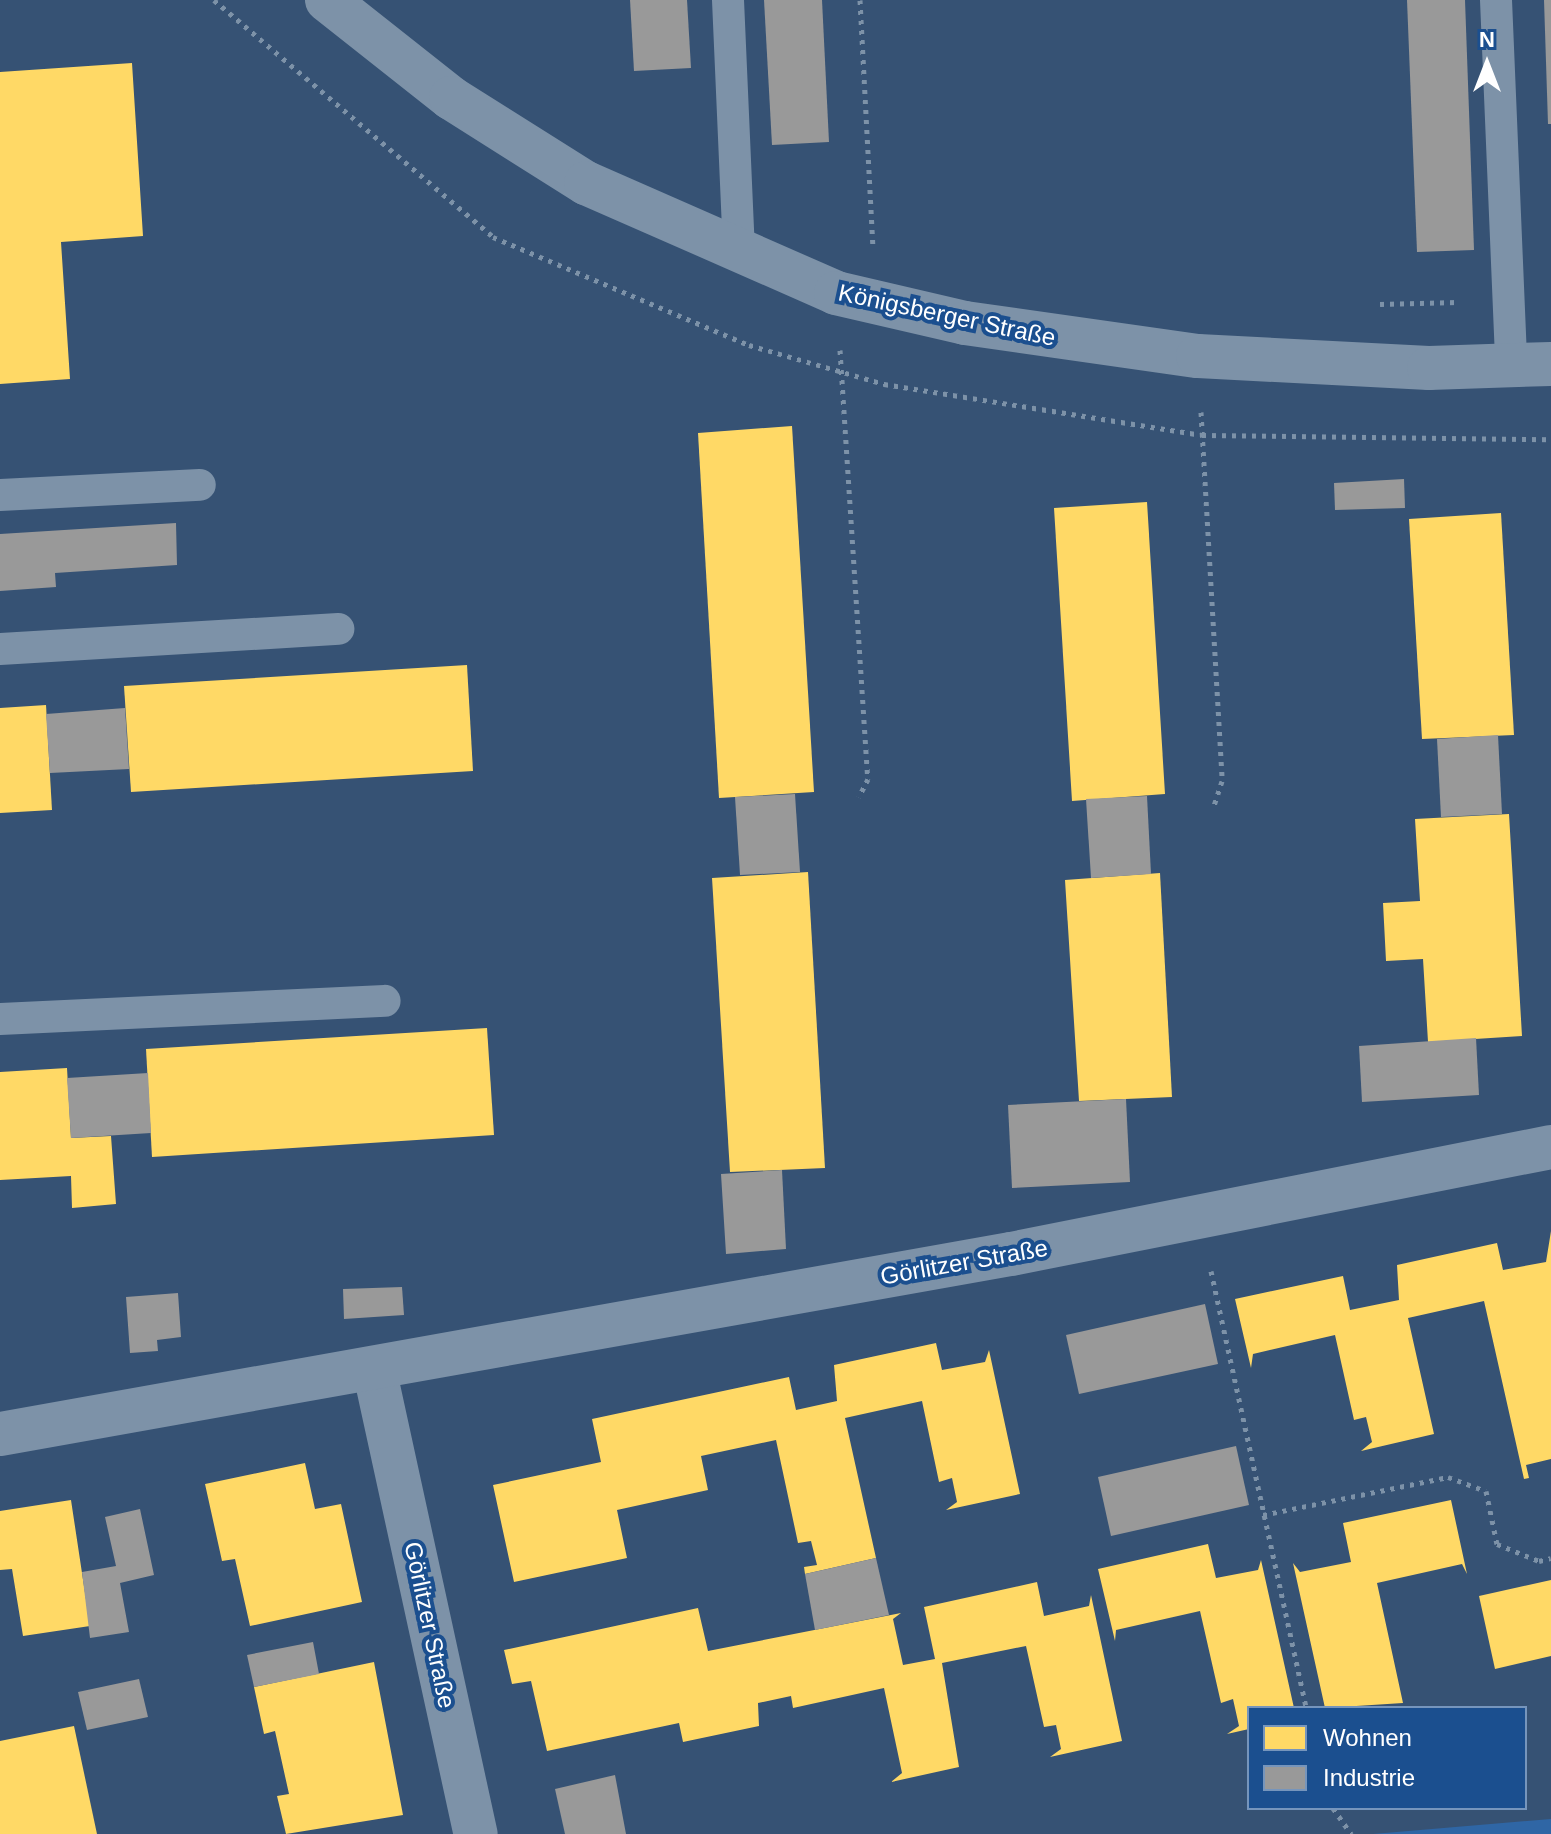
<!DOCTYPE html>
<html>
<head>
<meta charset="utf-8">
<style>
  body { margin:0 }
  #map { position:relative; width:1551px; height:1834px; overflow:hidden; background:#365274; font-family:Helvetica,sans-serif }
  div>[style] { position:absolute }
  .green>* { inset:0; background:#2f66a5 }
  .homes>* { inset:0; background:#ffd966 }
  .industry>* { inset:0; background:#999 }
  .path>* { height:5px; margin-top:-2.5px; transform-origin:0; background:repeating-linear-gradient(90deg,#7d92a8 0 4px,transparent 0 10px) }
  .service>* { height:32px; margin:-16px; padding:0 16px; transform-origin:16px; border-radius:16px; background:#7d92a8 }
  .minor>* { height:44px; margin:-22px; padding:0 22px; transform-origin:22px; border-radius:22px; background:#7d92a8 }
  .tertiary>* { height:44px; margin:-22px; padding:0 22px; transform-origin:22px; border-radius:22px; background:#7d92a8 }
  span { translate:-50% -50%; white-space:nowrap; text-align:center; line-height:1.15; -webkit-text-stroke:8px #1b4f8f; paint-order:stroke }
  .street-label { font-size:24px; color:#fff }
  .legend { position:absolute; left:1247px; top:1706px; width:280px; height:104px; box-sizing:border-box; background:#1b4f8f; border:2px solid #7695bc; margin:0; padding:10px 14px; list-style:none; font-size:24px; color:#fff }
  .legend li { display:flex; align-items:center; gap:16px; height:40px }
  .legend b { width:40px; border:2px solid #7695bc }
  .north { position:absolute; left:1447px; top:24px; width:80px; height:80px; -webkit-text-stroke:6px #1b4f8f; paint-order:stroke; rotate:0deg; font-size:22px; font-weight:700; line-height:32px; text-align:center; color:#fff }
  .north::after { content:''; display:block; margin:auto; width:28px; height:36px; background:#fff; clip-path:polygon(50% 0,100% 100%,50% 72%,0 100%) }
</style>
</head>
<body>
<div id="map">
  <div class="green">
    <i style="clip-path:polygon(1551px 1819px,1551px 1834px,1373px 1834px)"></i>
  </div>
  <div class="homes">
    <i style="clip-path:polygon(132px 63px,143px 236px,61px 242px,70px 379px,0 384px,0 72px)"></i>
    <i style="clip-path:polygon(792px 426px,814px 792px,719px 798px,698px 433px)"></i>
    <i style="clip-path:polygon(1147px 502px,1165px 794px,1072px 801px,1054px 508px)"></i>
    <i style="clip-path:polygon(1501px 513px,1514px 735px,1422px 739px,1409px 519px)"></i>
    <i style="clip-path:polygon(467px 665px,473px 771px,131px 792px,124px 686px)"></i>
    <i style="clip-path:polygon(46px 705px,52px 810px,0 813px,0 708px)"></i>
    <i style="clip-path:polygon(1509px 814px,1522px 1036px,1428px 1042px,1423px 959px,1386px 961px,1383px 903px,1420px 901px,1415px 819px)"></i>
    <i style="clip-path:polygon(808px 872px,825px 1168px,730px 1172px,712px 878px)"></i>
    <i style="clip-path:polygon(1160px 873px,1172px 1097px,1079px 1101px,1065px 880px)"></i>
    <i style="clip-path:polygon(487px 1028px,494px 1135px,152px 1157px,146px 1049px)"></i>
    <i style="clip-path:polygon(67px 1068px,71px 1138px,111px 1136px,116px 1204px,72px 1208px,71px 1176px,0 1180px,0 1072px)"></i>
    <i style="clip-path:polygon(1551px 1231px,1551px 1459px,1526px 1465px,1529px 1478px,1524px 1479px,1484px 1301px,1408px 1318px,1434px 1434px,1361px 1451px,1372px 1442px,1366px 1417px,1354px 1420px,1335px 1335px,1253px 1354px,1251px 1368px,1235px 1299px,1343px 1276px,1350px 1310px,1399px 1300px,1397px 1265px,1497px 1243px,1503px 1270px,1546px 1262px)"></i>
    <i style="clip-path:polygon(936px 1343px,942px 1370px,985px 1362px,989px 1350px,1020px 1494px,946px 1510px,957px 1502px,952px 1478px,939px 1482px,922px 1401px,845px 1418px,876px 1558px,805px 1574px,804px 1567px,817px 1565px,811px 1541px,798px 1543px,776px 1440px,701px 1456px,708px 1490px,617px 1510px,627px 1558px,514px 1582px,493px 1485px,601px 1462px,592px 1419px,789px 1377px,796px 1410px,837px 1401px,834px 1365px)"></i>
    <i style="clip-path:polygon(305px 1463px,315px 1509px,341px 1504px,362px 1602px,250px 1626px,235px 1559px,222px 1561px,205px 1484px)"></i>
    <i style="clip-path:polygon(71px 1500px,90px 1626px,23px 1636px,12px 1569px,0 1570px,0 1511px)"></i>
    <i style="clip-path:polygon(1451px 1500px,1467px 1574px,1462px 1564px,1377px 1583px,1403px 1703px,1325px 1708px,1293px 1563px,1300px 1572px,1351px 1562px,1343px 1523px)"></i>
    <i style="clip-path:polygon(1208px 1544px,1216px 1578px,1258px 1570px,1261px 1560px,1294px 1708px,1249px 1708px,1249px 1729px,1227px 1734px,1239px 1726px,1233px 1699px,1221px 1703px,1200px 1611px,1116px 1630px,1115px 1641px,1098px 1569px)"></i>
    <i style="clip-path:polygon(1551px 1580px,1551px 1656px,1495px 1669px,1479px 1596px)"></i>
    <i style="clip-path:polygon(1037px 1582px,1044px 1616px,1089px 1606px,1091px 1595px,1122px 1741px,1050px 1757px,1061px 1749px,1056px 1725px,1044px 1727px,1026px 1646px,942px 1663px,959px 1767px,891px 1782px,902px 1773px,884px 1688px,793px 1708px,791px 1696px,758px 1703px,759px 1726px,683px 1742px,679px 1723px,547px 1751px,531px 1681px,512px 1684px,504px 1650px,698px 1608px,708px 1651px,901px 1613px,893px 1619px,903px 1665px,935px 1659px,924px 1607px)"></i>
    <i style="clip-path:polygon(374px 1662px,403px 1815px,286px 1834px,277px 1796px,289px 1794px,275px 1731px,264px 1734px,254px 1687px)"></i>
    <i style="clip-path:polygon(74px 1726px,97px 1834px,0 1834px,0 1741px)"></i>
  </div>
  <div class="industry">
    <i style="clip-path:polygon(630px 0,687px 0,691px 68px,634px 71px)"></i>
    <i style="clip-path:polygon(764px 0,822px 0,829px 142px,772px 145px)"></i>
    <i style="clip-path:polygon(1407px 0,1465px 0,1474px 250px,1417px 252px)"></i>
    <i style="clip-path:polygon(1544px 0,1551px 0,1551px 124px,1548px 124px)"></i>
    <i style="clip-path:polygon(1404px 479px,1405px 508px,1335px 510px,1334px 483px)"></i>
    <i style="clip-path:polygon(176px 523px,177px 565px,55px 573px,56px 587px,0 591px,0 534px)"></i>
    <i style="clip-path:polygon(125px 708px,129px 769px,50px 773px,46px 714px)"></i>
    <i style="clip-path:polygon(1498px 735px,1502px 814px,1441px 817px,1437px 739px)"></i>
    <i style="clip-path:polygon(795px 794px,800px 872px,740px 875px,735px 797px)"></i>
    <i style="clip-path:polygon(1147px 796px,1151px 874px,1091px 878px,1086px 799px)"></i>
    <i style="clip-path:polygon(1476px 1038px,1479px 1095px,1362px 1102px,1359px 1046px)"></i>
    <i style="clip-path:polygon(148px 1073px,151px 1133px,71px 1138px,67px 1078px)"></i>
    <i style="clip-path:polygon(1126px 1099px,1130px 1182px,1012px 1188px,1008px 1105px)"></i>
    <i style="clip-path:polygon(782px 1170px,786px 1249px,726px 1254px,721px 1174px)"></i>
    <i style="clip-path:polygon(402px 1287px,404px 1315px,344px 1319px,343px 1289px)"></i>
    <i style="clip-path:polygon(178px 1293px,181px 1337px,157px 1340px,158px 1351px,130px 1353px,126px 1297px)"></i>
    <i style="clip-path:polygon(1205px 1304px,1218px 1364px,1079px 1394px,1066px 1335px)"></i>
    <i style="clip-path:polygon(1236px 1446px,1249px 1505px,1111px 1536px,1098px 1477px)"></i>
    <i style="clip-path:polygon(140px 1509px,154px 1575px,120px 1583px,129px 1632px,90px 1638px,82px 1572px,116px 1566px,105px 1517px)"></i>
    <i style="clip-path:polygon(876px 1558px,889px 1615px,815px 1630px,805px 1574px)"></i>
    <i style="clip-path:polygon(313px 1642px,319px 1674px,254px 1687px,247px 1655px)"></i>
    <i style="clip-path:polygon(139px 1679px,148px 1717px,87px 1730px,78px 1692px)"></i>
    <i style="clip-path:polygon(615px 1775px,626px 1834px,565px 1834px,555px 1789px)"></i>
  </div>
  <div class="path">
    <i style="left:214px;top:0;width:366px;rotate:40.3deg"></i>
    <i style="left:493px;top:237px;width:278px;rotate:22.9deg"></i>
    <i style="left:749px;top:345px;width:141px;rotate:16.1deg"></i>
    <i style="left:884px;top:384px;width:322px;rotate:9.1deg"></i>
    <i style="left:1202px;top:435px;width:349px;rotate:0.7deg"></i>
    <i style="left:860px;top:0;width:244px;rotate:87deg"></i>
    <i style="left:1380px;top:304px;width:78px;rotate:-1.5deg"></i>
    <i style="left:840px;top:350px;width:430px;rotate:86.3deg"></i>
    <i style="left:868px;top:779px;width:20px;rotate:117deg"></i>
    <i style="left:1201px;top:412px;width:370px;rotate:86.7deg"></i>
    <i style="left:1222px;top:781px;width:25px;rotate:108deg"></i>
    <i style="left:1211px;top:1271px;width:447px;rotate:77.7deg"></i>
    <i style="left:1263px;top:1515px;width:189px;rotate:-11.6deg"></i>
    <i style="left:1448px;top:1477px;width:40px;rotate:20.2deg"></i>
    <i style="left:1486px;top:1491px;width:54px;rotate:78.3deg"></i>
    <i style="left:1497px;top:1544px;width:45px;rotate:22deg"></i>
    <i style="left:1539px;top:1561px;width:12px;rotate:-14deg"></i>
    <i style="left:1333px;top:1808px;width:32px;rotate:55deg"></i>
  </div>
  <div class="service">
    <i style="left:728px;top:0;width:256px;rotate:87.5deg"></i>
    <i style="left:1496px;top:0;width:365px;rotate:87.6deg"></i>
    <i style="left:0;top:495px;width:200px;rotate:-2.9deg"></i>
    <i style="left:0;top:649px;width:339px;rotate:-3.4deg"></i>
    <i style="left:0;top:1019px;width:385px;rotate:-2.7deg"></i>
  </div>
  <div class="minor">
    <i style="left:374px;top:1368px;width:477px;rotate:77.7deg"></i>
    <i style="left:0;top:1434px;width:1027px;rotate:-10.1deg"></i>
    <i style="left:1011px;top:1254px;width:550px;rotate:-11.21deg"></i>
  </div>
  <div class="tertiary">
    <i style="left:327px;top:0;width:158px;rotate:38.3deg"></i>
    <i style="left:451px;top:98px;width:160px;rotate:32.2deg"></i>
    <i style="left:586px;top:183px;width:273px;rotate:23.7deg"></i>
    <i style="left:836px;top:293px;width:132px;rotate:13.1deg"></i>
    <i style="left:965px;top:323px;width:235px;rotate:8.1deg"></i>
    <i style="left:1198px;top:356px;width:231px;rotate:3deg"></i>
    <i style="left:1429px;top:368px;width:122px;rotate:-1.9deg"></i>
  </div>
  <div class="street-label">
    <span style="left:947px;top:315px;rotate:12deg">Königsberger Straße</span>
    <span style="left:964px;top:1262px;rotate:-10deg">Görlitzer Straße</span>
    <span style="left:430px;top:1625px;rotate:78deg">Görlitzer Straße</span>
  </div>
  <ul class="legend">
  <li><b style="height:22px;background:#ffd966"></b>Wohnen</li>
  <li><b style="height:22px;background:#999"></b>Industrie</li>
  </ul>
  <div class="north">N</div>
</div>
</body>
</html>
